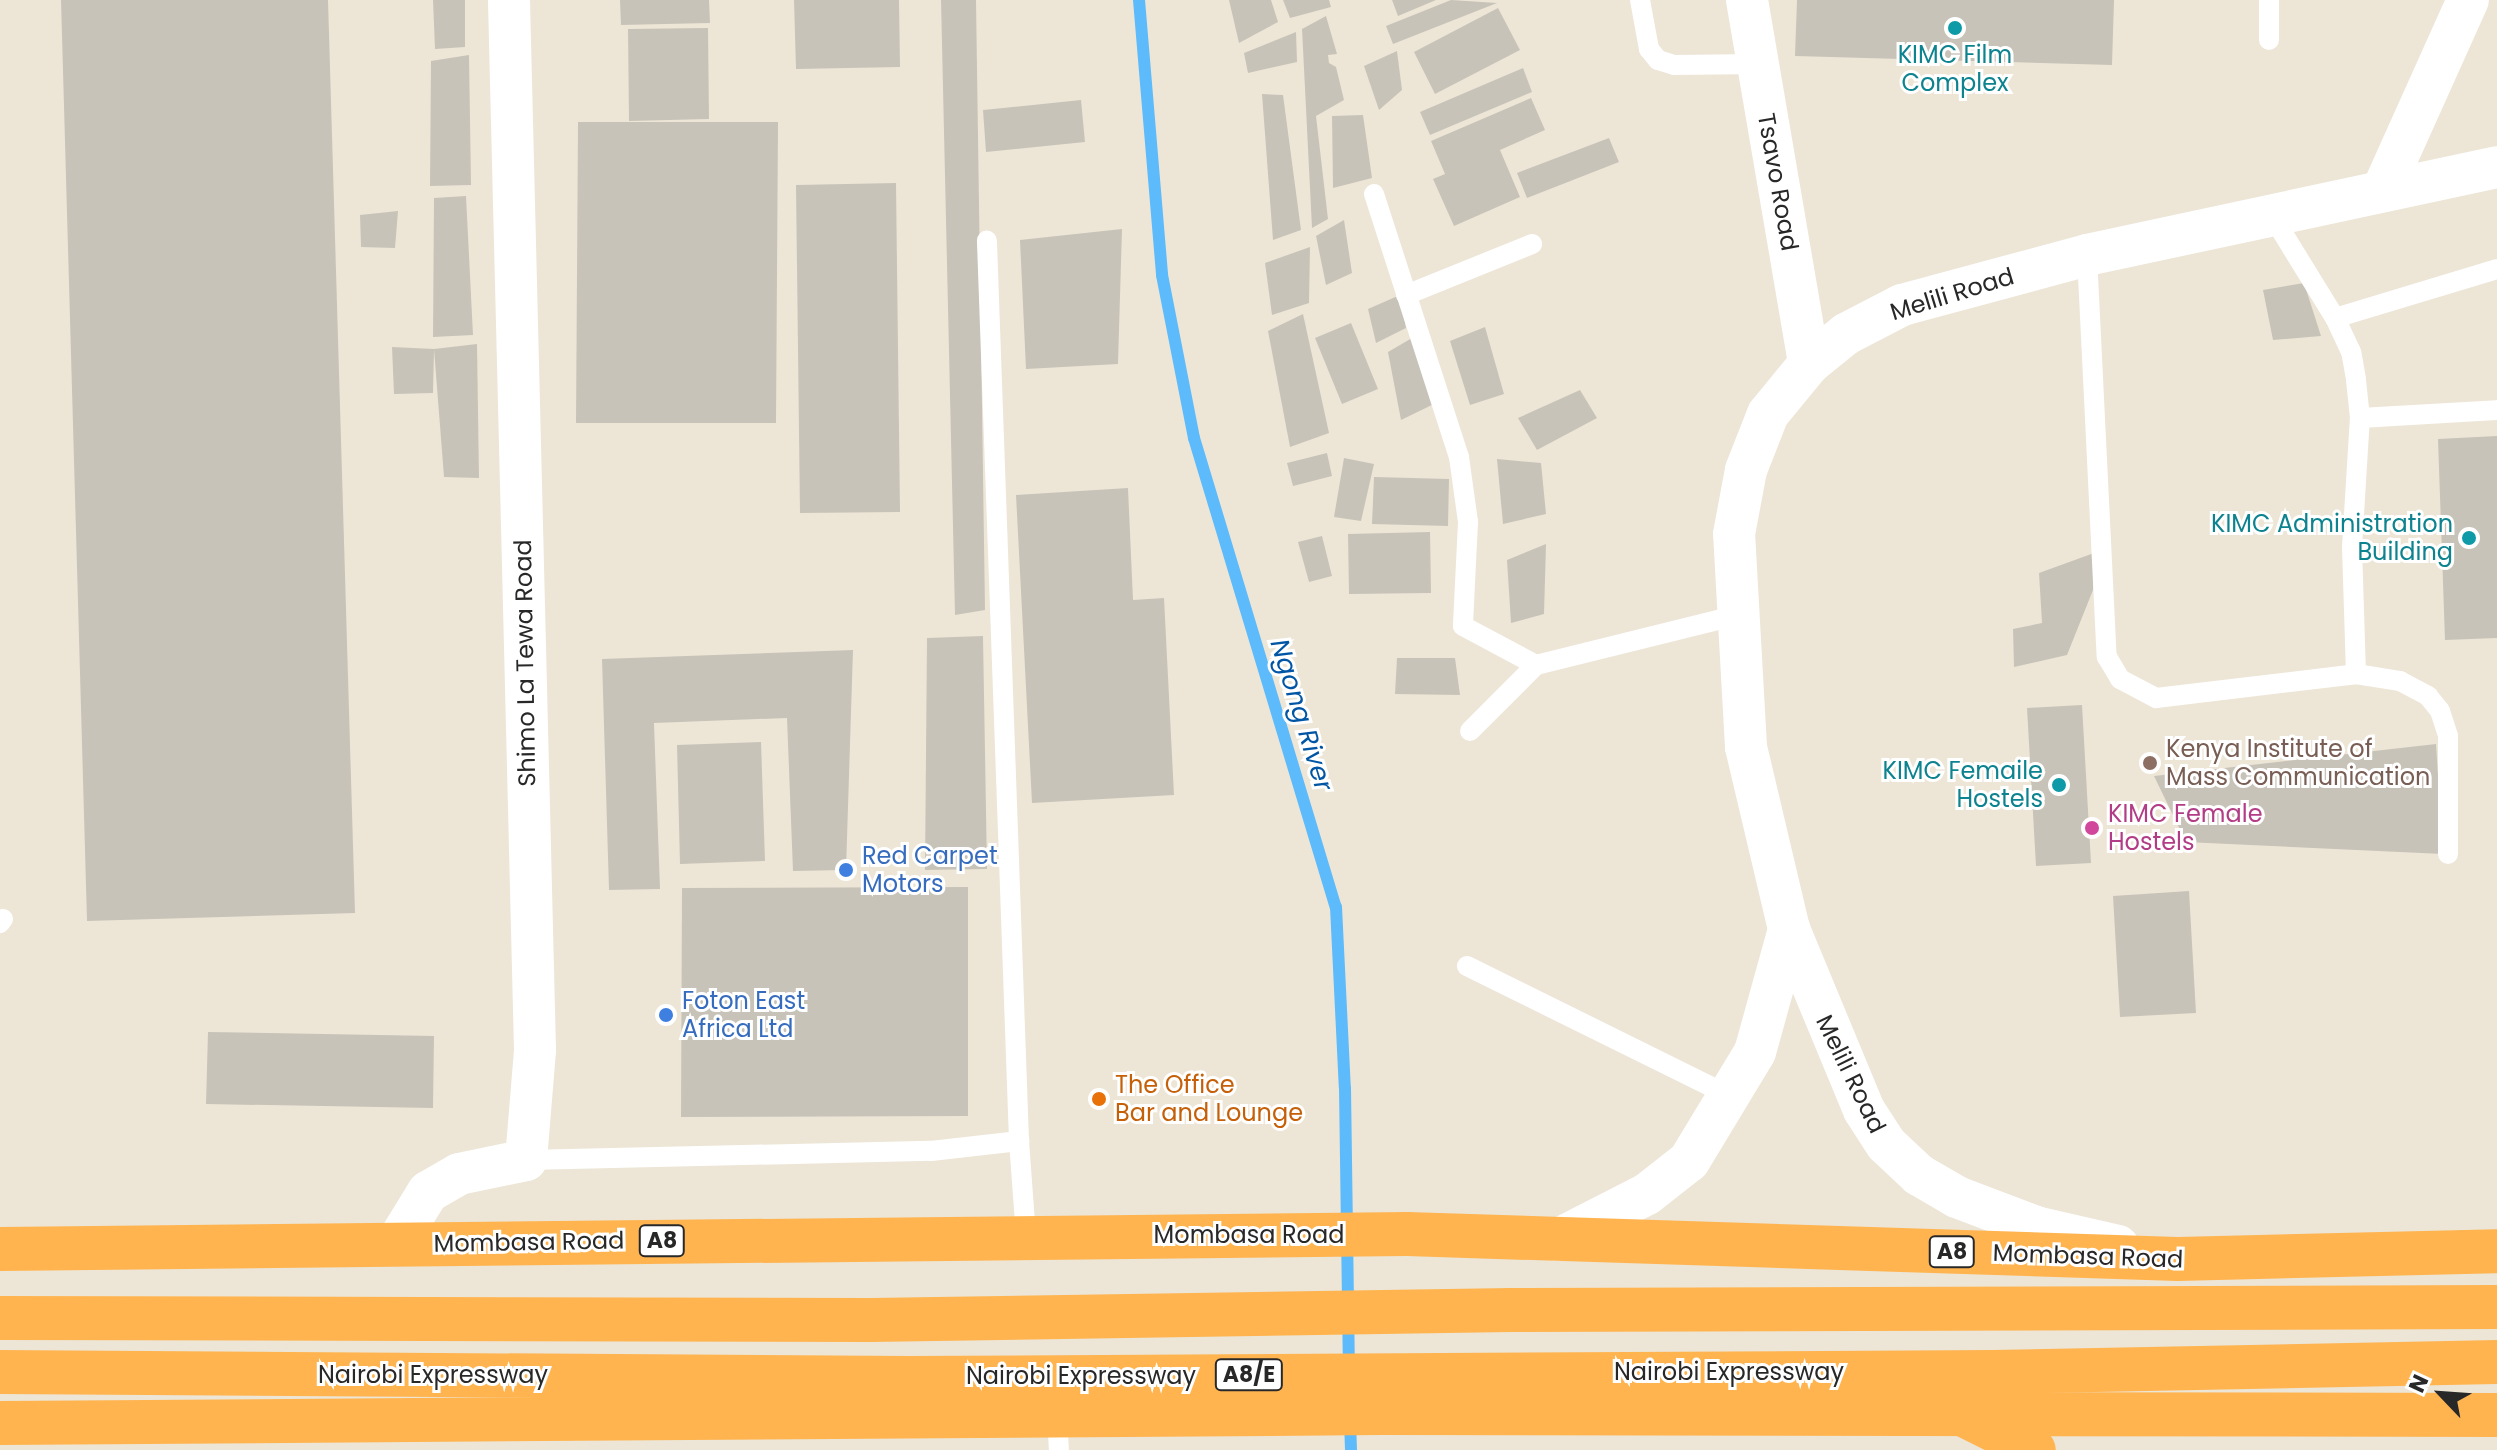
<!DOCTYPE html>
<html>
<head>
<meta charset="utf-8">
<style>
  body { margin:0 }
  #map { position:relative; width:2497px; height:1450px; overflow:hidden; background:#ede6d7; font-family:Poppins,sans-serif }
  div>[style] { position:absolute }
  .stream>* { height:12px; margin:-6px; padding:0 6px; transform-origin:6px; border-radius:6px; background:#5dbbfc }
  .building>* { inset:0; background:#c7c3b8 }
  .lane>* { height:20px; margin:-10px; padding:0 10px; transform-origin:10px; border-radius:10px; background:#fff }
  .street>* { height:42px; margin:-21px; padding:0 21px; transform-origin:21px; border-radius:21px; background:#fff }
  .highway>* { height:44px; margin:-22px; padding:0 22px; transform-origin:22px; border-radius:22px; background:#ffb450 }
  .dots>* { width:22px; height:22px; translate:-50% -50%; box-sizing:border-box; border:4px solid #fff; border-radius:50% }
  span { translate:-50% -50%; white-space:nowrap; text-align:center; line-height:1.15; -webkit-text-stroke:6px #fff; paint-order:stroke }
  .shield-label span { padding:2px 6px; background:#fff; border:2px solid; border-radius:6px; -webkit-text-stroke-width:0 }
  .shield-label { font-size:22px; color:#282828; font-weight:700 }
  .culture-label { font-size:24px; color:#0d838f }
  .right { translate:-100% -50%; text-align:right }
  .street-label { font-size:24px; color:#282828 }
  .education-label { font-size:24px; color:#785e54 }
  .left { translate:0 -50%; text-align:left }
  .hotel-label { font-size:24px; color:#b23c85 }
  .shop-label { font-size:24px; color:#366cbe }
  .food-label { font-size:24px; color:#c56008 }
  .water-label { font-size:26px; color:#0055a4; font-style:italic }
  .north { position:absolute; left:2401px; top:1354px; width:80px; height:80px; -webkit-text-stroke:6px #fff; paint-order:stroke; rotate:295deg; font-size:22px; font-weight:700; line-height:32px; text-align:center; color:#282828 }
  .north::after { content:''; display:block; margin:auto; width:28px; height:36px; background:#282828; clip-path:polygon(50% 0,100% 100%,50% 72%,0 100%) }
</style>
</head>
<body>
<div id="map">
  <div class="stream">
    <i style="left:1139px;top:0;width:276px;rotate:85.2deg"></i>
    <i style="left:1162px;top:275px;width:166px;rotate:78.9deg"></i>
    <i style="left:1194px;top:438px;width:490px;rotate:73.2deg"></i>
    <i style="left:1336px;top:907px;width:181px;rotate:87.2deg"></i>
    <i style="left:1345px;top:1088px;width:279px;rotate:89.2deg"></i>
    <i style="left:1350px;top:1421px;width:29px;rotate:88deg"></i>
  </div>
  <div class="building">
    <i style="clip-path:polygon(61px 0,328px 0,355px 913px,87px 921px)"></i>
    <i style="clip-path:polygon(433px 0,465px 0,465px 47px,435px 49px)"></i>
    <i style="clip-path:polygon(620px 0,709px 0,710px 23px,621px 25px)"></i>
    <i style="clip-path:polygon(794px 0,899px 0,900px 67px,796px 69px)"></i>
    <i style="clip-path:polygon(941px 0,976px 0,985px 610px,955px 615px)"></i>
    <i style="clip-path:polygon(1229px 0,1271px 0,1278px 22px,1239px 43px)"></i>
    <i style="clip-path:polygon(1283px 0,1329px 0,1331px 7px,1290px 18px)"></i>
    <i style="clip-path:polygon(1392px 0,1436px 0,1398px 16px)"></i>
    <i style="clip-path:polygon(1451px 0,1497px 3px,1393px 44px,1386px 26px)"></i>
    <i style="clip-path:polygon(1797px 0,2114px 0,2112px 65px,1795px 56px)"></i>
    <i style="clip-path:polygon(1498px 8px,1520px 50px,1435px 94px,1414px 52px)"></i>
    <i style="clip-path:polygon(1326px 16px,1337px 54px,1328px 55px,1329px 63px,1336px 67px,1344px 100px,1316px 116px,1328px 219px,1312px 228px,1302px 29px)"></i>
    <i style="clip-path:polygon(708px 28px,709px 119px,629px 121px,628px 29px)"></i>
    <i style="clip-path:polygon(1296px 32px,1297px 62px,1248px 73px,1244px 53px)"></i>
    <i style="clip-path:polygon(1397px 51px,1402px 90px,1379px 110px,1364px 66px)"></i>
    <i style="clip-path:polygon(469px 55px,471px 185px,430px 186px,431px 61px)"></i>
    <i style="clip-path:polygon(1523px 68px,1532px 92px,1430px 135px,1420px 112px)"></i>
    <i style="clip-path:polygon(1262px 94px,1283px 95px,1301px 230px,1273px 240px)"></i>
    <i style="clip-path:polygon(1531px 98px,1545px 130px,1500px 150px,1520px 197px,1454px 226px,1433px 179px,1445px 174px,1431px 141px)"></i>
    <i style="clip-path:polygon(1081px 100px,1085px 142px,986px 152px,983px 110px)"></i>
    <i style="clip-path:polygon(1363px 115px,1372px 178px,1333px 188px,1332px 116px)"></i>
    <i style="clip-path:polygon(578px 122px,778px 122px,776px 423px,576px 423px)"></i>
    <i style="clip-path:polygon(1609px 138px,1619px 162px,1527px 198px,1517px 173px)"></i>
    <i style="clip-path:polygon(896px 183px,900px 512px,800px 513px,796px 185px)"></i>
    <i style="clip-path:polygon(466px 196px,473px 335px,433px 337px,434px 198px)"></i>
    <i style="clip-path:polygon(398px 211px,395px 248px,361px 247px,360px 215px)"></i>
    <i style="clip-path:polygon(1344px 220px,1352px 273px,1326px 285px,1316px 236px)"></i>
    <i style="clip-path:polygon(1122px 229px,1118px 364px,1026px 369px,1020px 240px)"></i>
    <i style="clip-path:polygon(1310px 247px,1309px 303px,1272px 315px,1265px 263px)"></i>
    <i style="clip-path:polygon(2304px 283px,2321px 336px,2273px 340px,2263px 290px)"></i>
    <i style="clip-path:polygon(1400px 295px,1406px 328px,1376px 343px,1368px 309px)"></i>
    <i style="clip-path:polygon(1303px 314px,1329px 433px,1290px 447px,1268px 331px)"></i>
    <i style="clip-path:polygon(1351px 323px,1378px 389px,1342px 404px,1315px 338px)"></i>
    <i style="clip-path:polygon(1485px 327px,1504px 394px,1470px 405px,1450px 341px)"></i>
    <i style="clip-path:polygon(1412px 338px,1438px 402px,1401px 420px,1388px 352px)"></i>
    <i style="clip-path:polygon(477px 344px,479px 478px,444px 477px,434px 349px)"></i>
    <i style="clip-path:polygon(392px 347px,434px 349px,433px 393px,394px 394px)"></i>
    <i style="clip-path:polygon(1580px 390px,1597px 418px,1537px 450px,1518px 418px)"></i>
    <i style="clip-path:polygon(2497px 436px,2497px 638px,2445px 640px,2438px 439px)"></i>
    <i style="clip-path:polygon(1327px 453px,1332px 476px,1293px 486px,1287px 463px)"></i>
    <i style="clip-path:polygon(1344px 458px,1374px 464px,1361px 521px,1334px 517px)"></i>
    <i style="clip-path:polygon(1497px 459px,1541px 463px,1546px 514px,1503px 524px)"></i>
    <i style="clip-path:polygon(1374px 477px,1449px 479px,1448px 526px,1372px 524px)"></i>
    <i style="clip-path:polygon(1128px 488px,1133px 600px,1164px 598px,1174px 795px,1032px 803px,1016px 495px)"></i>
    <i style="clip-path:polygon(1430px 532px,1431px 593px,1349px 594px,1348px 534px)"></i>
    <i style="clip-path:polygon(1322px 536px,1332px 576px,1309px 582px,1298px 542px)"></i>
    <i style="clip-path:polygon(1546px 544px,1544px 614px,1511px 623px,1507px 560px)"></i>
    <i style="clip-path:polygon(2094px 553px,2093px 590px,2067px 655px,2014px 667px,2013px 629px,2042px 623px,2039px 573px)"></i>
    <i style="clip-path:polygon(983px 636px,987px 869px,925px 870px,927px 638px)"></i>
    <i style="clip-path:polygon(853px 650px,846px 870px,793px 871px,787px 718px,654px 723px,660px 889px,609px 890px,602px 659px)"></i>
    <i style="clip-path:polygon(1397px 658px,1455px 658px,1460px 695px,1395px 694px)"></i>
    <i style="clip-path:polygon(2082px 705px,2091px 863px,2036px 866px,2027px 708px)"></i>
    <i style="clip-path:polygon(761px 742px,765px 861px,680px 864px,677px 745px)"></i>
    <i style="clip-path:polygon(2436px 744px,2443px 854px,2186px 842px,2154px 776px)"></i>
    <i style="clip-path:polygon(968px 887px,968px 1116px,681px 1117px,682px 888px)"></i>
    <i style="clip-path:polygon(2189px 891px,2196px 1013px,2120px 1017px,2113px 896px)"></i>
    <i style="clip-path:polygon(208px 1032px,434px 1036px,433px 1108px,206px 1104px)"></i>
  </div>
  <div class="lane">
    <i style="left:1640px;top:0;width:50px;rotate:79.6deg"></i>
    <i style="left:1649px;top:49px;width:14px;rotate:51deg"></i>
    <i style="left:1658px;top:60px;width:17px;rotate:17deg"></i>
    <i style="left:1674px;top:65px;width:84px;rotate:-0.7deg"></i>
    <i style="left:2269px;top:0;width:40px;rotate:90deg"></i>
    <i style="left:1374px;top:194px;width:276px;rotate:72.1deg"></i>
    <i style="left:1459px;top:457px;width:66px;rotate:82.1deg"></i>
    <i style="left:1468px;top:522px;width:104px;rotate:92.8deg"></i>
    <i style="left:1463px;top:626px;width:83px;rotate:28.1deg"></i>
    <i style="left:1536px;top:665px;width:208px;rotate:-13.9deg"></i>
    <i style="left:2087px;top:255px;width:402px;rotate:87.2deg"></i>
    <i style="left:2107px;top:657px;width:26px;rotate:59deg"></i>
    <i style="left:2120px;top:679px;width:41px;rotate:27.8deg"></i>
    <i style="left:2156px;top:698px;width:201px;rotate:-6.8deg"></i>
    <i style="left:2356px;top:674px;width:127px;rotate:-91.8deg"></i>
    <i style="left:2352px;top:547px;width:129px;rotate:-86.5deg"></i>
    <i style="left:2360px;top:418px;width:39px;rotate:-96deg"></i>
    <i style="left:2356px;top:379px;width:27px;rotate:-100deg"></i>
    <i style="left:2351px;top:352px;width:38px;rotate:-115deg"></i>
    <i style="left:2335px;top:318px;width:122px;rotate:-121.6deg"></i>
    <i style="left:1406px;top:295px;width:136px;rotate:-22deg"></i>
    <i style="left:2335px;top:318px;width:169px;rotate:-16.8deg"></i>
    <i style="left:2360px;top:418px;width:137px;rotate:-3.3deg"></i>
    <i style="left:2356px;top:674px;width:45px;rotate:9deg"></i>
    <i style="left:2400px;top:681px;width:32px;rotate:28deg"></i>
    <i style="left:2428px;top:696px;width:19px;rotate:51deg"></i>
    <i style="left:2440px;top:711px;width:26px;rotate:72deg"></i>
    <i style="left:2448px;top:736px;width:118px;rotate:90deg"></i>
    <i style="left:1470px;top:731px;width:93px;rotate:-45deg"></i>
    <i style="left:0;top:923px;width:5px;rotate:-53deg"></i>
    <i style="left:1467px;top:966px;width:296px;rotate:26.3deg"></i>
    <i style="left:1019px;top:1141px;width:95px;rotate:85.8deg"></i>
    <i style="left:526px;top:1160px;width:405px;rotate:-1.3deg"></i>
    <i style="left:931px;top:1151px;width:89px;rotate:-6.5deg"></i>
    <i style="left:1019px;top:1141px;width:901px;rotate:-92.04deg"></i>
    <i style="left:1057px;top:1414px;width:36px;rotate:87deg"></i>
  </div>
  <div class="street">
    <i style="left:1747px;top:0;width:369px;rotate:80.3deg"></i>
    <i style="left:2383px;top:189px;width:207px;rotate:-65.8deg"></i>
    <i style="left:1557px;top:1240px;width:101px;rotate:-27.1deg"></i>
    <i style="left:1647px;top:1194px;width:53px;rotate:-38.2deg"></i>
    <i style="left:1689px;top:1161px;width:127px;rotate:-58.8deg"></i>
    <i style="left:1755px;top:1052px;width:128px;rotate:-74.5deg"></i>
    <i style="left:396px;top:1244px;width:61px;rotate:-58.4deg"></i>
    <i style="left:428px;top:1192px;width:36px;rotate:-30deg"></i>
    <i style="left:459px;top:1174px;width:68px;rotate:-11.8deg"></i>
    <i style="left:526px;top:1160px;width:110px;rotate:-85.3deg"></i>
    <i style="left:535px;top:1050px;width:1050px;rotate:-91.42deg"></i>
    <i style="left:2118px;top:1246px;width:84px;rotate:-167deg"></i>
    <i style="left:2036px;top:1227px;width:85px;rotate:-159.2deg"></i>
    <i style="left:1957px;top:1197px;width:44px;rotate:-149.9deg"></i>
    <i style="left:1919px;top:1175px;width:45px;rotate:-136.8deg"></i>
    <i style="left:1886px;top:1144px;width:40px;rotate:-122.9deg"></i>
    <i style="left:1864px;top:1110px;width:196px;rotate:-112.5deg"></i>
    <i style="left:1789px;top:929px;width:187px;rotate:-103.3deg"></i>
    <i style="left:1746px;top:747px;width:213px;rotate:-93.2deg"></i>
    <i style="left:1734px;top:534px;width:65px;rotate:-79.4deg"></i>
    <i style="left:1746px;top:470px;width:60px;rotate:-68.6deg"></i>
    <i style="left:1768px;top:414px;width:65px;rotate:-50.6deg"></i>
    <i style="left:1809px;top:364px;width:48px;rotate:-39deg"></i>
    <i style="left:1846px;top:334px;width:63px;rotate:-27.4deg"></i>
    <i style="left:1902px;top:305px;width:192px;rotate:-15.1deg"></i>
    <i style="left:2087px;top:255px;width:419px;rotate:-12.1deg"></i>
  </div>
  <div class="highway">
    <i style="left:0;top:1249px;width:1407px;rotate:-0.61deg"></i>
    <i style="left:1407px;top:1234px;width:771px;rotate:1.86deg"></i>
    <i style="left:2178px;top:1259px;width:319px;rotate:-1.4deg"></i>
    <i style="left:0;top:1318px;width:871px;rotate:0.13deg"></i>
    <i style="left:871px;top:1320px;width:640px;rotate:-0.9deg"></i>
    <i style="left:1511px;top:1310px;width:986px;rotate:-0.17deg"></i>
    <i style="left:0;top:1372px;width:908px;rotate:0.38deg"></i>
    <i style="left:908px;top:1378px;width:1084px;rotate:-0.32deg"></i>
    <i style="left:1992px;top:1372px;width:505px;rotate:-1.13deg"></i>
    <i style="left:1964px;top:1415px;width:78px;rotate:26.6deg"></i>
    <i style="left:0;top:1423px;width:1382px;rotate:-0.41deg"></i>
    <i style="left:1382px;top:1413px;width:1115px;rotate:0.1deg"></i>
  </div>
  <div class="dots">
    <i style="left:1955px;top:28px;background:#0f9aa8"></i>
    <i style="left:2469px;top:538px;background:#0f9aa8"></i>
    <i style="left:2150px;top:763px;background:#8d6e63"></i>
    <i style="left:2059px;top:785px;background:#0f9aa8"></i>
    <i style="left:2092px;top:828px;background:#d1479c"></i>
    <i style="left:846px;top:870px;background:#3f7fe0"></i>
    <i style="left:666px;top:1015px;background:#3f7fe0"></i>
    <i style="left:1099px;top:1099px;background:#e8710a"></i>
  </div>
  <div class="shield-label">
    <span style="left:662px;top:1241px">A8</span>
    <span style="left:1952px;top:1252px">A8</span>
    <span style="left:1249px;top:1375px">A8/E</span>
  </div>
  <div class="culture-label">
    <span style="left:1955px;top:69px">KIMC Film<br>Complex</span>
    <span class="right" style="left:2453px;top:538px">KIMC Administration<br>Building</span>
    <span class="right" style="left:2043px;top:785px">KIMC Femaile<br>Hostels</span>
  </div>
  <div class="street-label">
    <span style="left:1778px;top:182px;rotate:80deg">Tsavo Road</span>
    <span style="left:1952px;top:294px;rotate:-17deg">Melili Road</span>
    <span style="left:525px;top:663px;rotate:-91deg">Shimo La Tewa Road</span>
    <span style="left:1851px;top:1074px;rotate:64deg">Melili Road</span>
    <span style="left:1249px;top:1235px">Mombasa Road</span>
    <span style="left:529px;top:1242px;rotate:-1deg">Mombasa Road</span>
    <span style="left:2088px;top:1256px;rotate:2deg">Mombasa Road</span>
    <span style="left:1729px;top:1372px">Nairobi Expressway</span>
    <span style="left:433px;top:1375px">Nairobi Expressway</span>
    <span style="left:1081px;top:1376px">Nairobi Expressway</span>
  </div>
  <div class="education-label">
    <span class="left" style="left:2166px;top:763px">Kenya Institute of<br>Mass Communication</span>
  </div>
  <div class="hotel-label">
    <span class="left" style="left:2108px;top:828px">KIMC Female<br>Hostels</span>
  </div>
  <div class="shop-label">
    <span class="left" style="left:862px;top:870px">Red Carpet<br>Motors</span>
    <span class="left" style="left:682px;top:1015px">Foton East<br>Africa Ltd</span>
  </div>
  <div class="food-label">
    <span class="left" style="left:1115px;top:1099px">The Office<br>Bar and Lounge</span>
  </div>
  <div class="water-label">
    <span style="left:1301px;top:715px;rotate:73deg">Ngong River</span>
  </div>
  <div class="north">N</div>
</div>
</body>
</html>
